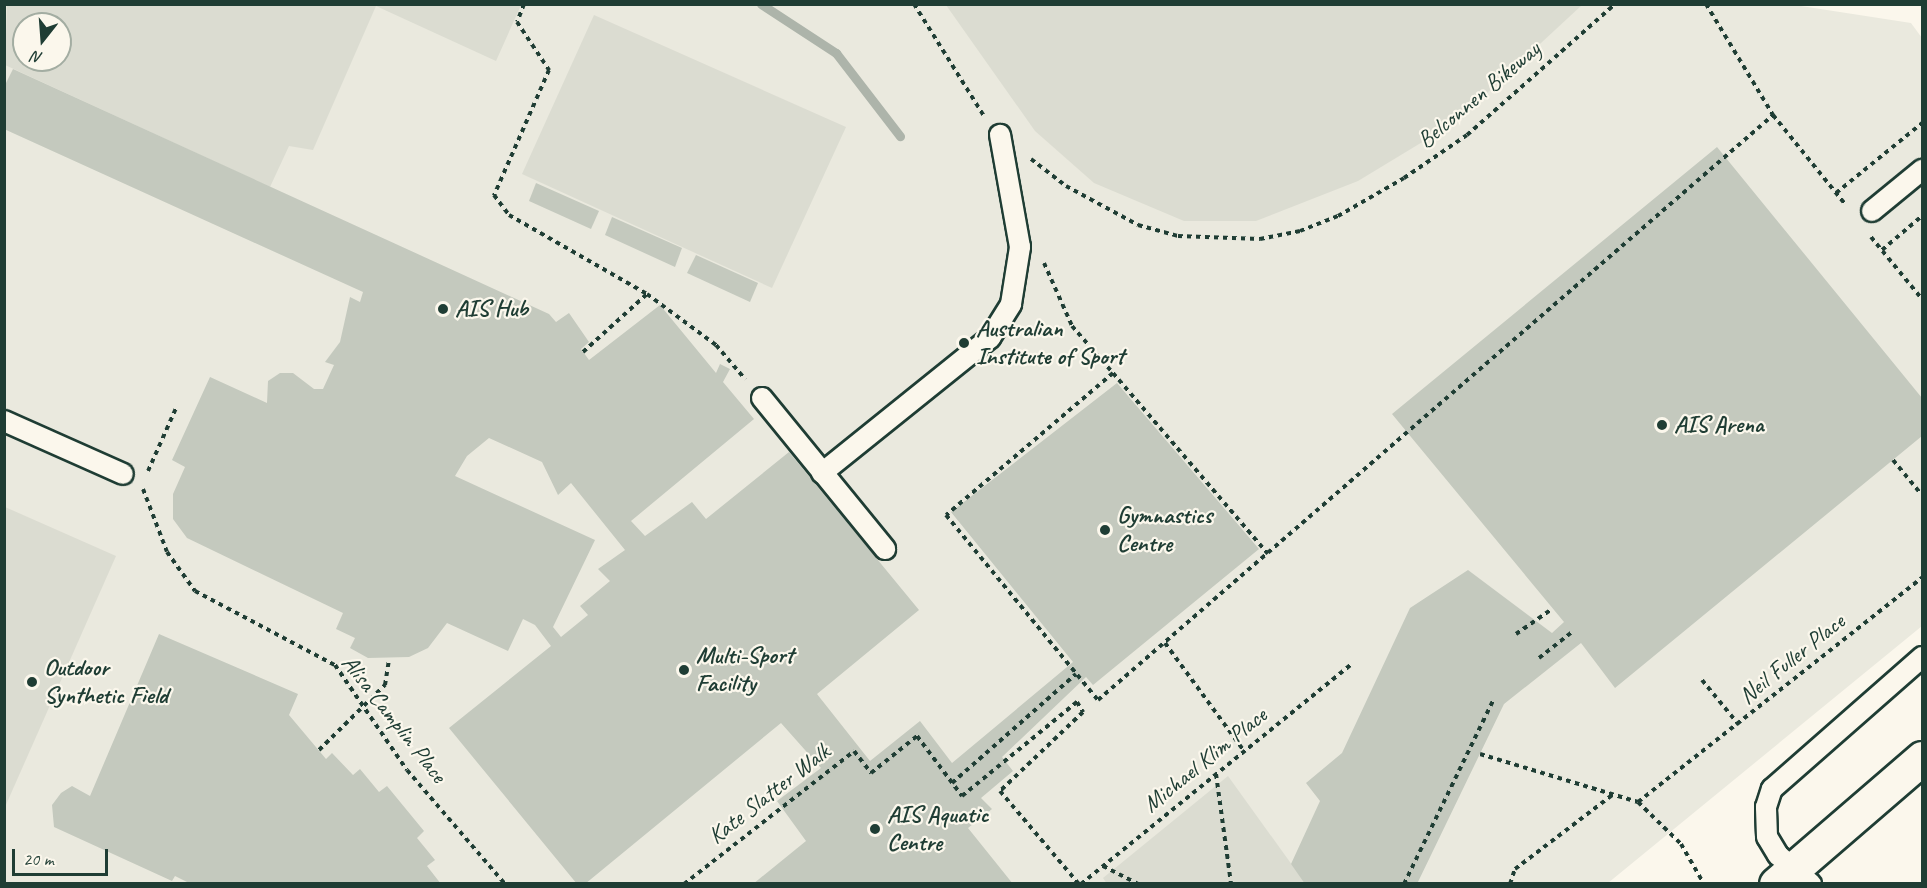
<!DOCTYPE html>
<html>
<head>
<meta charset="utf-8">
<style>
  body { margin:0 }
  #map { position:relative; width:1927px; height:888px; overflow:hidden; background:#fbf7ec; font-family:Caveat,sans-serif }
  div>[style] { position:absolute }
  .built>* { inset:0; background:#eae9de }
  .green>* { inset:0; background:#dbdcd1 }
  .stream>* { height:9px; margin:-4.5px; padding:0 4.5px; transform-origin:4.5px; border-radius:4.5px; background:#adb4aa }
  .building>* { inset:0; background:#c4c9be }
  .path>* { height:4px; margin-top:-2px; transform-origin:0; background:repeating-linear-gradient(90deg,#1f3d34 0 4.5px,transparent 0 9px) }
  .roads { filter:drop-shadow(2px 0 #1f3d34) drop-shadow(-2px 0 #1f3d34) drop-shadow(0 2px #1f3d34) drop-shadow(0 -2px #1f3d34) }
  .lane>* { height:20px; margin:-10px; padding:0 10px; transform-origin:10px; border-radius:10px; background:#fbf7ec }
  .street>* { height:33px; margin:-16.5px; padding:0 16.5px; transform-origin:16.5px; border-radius:16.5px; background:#fbf7ec }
  .dots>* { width:16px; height:16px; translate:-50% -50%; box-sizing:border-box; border:3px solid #fbf7ec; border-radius:50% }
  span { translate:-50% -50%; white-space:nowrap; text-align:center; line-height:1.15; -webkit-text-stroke:4.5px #fbf7ec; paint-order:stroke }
  .street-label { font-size:24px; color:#1f3d34 }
  .poi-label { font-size:24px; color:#1f3d34; font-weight:700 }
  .left { translate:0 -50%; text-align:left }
  .frame { position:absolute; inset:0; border:6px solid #1f3d34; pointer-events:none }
  .north { position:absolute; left:12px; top:12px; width:60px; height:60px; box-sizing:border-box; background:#fbf7ec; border:2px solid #a3ada2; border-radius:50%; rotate:197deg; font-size:16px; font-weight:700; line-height:24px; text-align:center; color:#1f3d34 }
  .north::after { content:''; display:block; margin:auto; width:21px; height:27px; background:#1f3d34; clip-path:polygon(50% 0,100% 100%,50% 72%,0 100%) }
  .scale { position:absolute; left:12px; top:849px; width:96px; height:27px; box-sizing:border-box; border:3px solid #1f3d34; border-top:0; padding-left:8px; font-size:18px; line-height:21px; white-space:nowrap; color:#1f3d34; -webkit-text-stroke:4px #fbf7ec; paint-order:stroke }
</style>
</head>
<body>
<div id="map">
  <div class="built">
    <i style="clip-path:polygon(evenodd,1788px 4px,1911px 23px,1922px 38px,1922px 626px,1608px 883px,5px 884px,5px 5px,1788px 4px,24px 24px,60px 24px,60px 60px,24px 60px,24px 24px)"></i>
  </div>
  <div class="green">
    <i style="clip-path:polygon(evenodd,7px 5px,521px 5px,496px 61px,376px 6px,313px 150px,289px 146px,270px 187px,5px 65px,7px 5px,24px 24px,60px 24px,60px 60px,24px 60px,24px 24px)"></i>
    <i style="clip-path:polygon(946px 5px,1582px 5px,1457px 121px,1358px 181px,1256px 221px,1184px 221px,1094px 183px,1035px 131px)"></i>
    <i style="clip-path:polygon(594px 15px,846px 127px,772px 288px,522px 174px)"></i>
    <i style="clip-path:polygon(5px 507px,116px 556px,5px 807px)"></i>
    <i style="clip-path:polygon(1228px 776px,1305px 883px,1107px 884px,1103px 878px)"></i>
  </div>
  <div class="stream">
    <i style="left:761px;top:4px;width:90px;rotate:33.2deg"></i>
    <i style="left:836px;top:53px;width:105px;rotate:52.4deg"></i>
  </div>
  <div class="building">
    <i style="clip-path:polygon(evenodd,13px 69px,549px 314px,556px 322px,569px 313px,589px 342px,581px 349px,589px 360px,660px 305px,716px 373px,720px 364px,730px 369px,723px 382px,754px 419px,631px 521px,645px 536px,692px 502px,706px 519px,789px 452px,919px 610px,817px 694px,870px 761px,920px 721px,952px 763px,1073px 662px,951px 512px,1117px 383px,1259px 549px,1093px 685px,1086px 677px,1002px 757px,1013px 771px,981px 798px,992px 809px,968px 828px,1013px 884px,753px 884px,806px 841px,777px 801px,821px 768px,781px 723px,585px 884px,577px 884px,449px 728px,551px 646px,535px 625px,523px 619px,508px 651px,447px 623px,428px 648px,409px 657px,368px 658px,350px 648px,355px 638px,336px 629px,343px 613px,187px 538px,173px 519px,173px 494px,185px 467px,172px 460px,210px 377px,267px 403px,268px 381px,280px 373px,293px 373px,314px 389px,323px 389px,334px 365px,325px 362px,340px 342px,350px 297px,360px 302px,363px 292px,4px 129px,4px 87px,13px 69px,489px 438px,542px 462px,558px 495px,571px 483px,625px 550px,598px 569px,610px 581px,580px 606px,588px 615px,561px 637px,553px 627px,595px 540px,455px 476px,467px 456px,489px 438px)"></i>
    <i style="clip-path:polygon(1717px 147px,1922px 398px,1922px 436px,1615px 688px,1581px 643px,1504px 704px,1417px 884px,1305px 884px,1291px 864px,1320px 801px,1306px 783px,1342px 753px,1410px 608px,1468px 570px,1552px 633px,1564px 622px,1392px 414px)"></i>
    <i style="clip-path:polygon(536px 183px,599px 211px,591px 229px,529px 201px)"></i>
    <i style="clip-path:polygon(612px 217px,682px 248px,675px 267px,605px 235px)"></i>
    <i style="clip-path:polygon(696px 255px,758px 283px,750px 302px,687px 273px)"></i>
    <i style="clip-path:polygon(159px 634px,298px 694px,289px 715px,326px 759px,332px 753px,353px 775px,360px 769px,379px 792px,387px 786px,424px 831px,417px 838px,435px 860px,427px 866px,441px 884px,191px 884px,175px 876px,172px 881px,54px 827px,52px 805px,61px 793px,72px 786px,90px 796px)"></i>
  </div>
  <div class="path">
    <i style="left:524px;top:4px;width:19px;rotate:111deg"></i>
    <i style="left:517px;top:22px;width:58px;rotate:56.3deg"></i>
    <i style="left:549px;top:70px;width:137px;rotate:113.7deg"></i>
    <i style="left:494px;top:195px;width:25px;rotate:53deg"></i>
    <i style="left:509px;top:215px;width:159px;rotate:29.8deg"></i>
    <i style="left:647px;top:294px;width:86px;rotate:36.5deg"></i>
    <i style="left:716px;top:345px;width:45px;rotate:49.5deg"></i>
    <i style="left:914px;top:4px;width:132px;rotate:58deg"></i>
    <i style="left:1706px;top:4px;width:130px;rotate:58.9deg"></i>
    <i style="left:1773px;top:115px;width:116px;rotate:51deg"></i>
    <i style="left:1031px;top:159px;width:44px;rotate:37.6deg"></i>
    <i style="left:1066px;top:186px;width:82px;rotate:28.4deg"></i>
    <i style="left:1138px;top:225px;width:41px;rotate:15.4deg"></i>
    <i style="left:1178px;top:236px;width:82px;rotate:2.1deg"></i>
    <i style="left:1260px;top:239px;width:41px;rotate:-11.3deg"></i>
    <i style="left:1300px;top:231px;width:41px;rotate:-21.5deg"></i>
    <i style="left:1338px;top:216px;width:76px;rotate:-29.9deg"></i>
    <i style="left:1404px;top:178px;width:76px;rotate:-34.3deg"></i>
    <i style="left:1467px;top:135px;width:198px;rotate:-41.5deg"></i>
    <i style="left:1836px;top:193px;width:111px;rotate:-39.1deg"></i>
    <i style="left:1871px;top:237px;width:80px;rotate:50.6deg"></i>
    <i style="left:1882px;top:250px;width:52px;rotate:-40.4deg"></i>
    <i style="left:1044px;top:263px;width:69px;rotate:66deg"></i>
    <i style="left:1072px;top:326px;width:62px;rotate:48.9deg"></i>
    <i style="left:1113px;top:373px;width:219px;rotate:139.6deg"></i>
    <i style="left:946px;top:515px;width:239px;rotate:50.6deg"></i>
    <i style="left:1098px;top:700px;width:893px;rotate:-40.91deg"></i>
    <i style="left:583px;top:352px;width:86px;rotate:-42.2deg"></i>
    <i style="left:1113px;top:373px;width:238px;rotate:49.4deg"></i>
    <i style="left:1893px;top:460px;width:45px;rotate:50.4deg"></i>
    <i style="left:148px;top:471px;width:69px;rotate:-66deg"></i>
    <i style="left:143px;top:489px;width:67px;rotate:69.1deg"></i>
    <i style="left:167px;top:552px;width:48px;rotate:54.3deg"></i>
    <i style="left:195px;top:591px;width:158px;rotate:27.9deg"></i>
    <i style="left:335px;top:665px;width:127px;rotate:55.6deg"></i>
    <i style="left:407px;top:770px;width:150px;rotate:49.3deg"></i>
    <i style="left:1516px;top:634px;width:44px;rotate:-34.8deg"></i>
    <i style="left:1165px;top:643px;width:134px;rotate:53.8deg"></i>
    <i style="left:1539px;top:658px;width:42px;rotate:-38.2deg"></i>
    <i style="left:1702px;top:680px;width:58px;rotate:50.6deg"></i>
    <i style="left:319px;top:750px;width:93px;rotate:-44.6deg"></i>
    <i style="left:385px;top:685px;width:24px;rotate:-81deg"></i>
    <i style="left:1480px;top:754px;width:165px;rotate:16.9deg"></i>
    <i style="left:1638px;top:802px;width:60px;rotate:44.3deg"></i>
    <i style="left:1681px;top:844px;width:46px;rotate:60.1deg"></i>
    <i style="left:1216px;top:774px;width:111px;rotate:82.2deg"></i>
    <i style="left:952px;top:783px;width:165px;rotate:-41.3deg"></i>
    <i style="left:1638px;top:802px;width:362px;rotate:-38.3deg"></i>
    <i style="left:1103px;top:866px;width:39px;rotate:27deg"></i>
    <i style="left:63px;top:884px;width:9px"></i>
    <i style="left:684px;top:884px;width:216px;rotate:-38deg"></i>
    <i style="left:854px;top:751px;width:28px;rotate:52deg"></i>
    <i style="left:871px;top:773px;width:59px;rotate:-38.8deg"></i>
    <i style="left:917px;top:736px;width:75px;rotate:53.1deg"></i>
    <i style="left:962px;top:796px;width:149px;rotate:-39.3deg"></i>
    <i style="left:1077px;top:702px;width:12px;rotate:59deg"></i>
    <i style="left:1083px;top:712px;width:115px;rotate:136.4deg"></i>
    <i style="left:1000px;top:791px;width:122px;rotate:49.7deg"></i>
    <i style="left:1081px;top:884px;width:349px;rotate:-39.1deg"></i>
    <i style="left:1404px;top:884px;width:206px;rotate:-64.1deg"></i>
    <i style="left:1510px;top:884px;width:16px;rotate:-72deg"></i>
    <i style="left:1515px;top:869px;width:122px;rotate:-37.3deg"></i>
  </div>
  <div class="roads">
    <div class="lane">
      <i style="left:1872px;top:211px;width:65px;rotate:-39.4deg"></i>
      <i style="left:762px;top:398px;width:195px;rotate:50.8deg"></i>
      <i style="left:4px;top:421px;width:130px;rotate:24deg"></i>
      <i style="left:822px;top:473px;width:216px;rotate:-38.8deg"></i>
      <i style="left:990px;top:338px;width:40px;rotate:-58deg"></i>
      <i style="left:1011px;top:304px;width:58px;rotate:-81deg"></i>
      <i style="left:1020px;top:247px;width:114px;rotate:-100.1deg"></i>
      <i style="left:1811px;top:884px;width:44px;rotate:-138.7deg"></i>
      <i style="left:1778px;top:855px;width:21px;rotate:-121deg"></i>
      <i style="left:1767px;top:837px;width:30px;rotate:-92deg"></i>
      <i style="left:1766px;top:807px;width:19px;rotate:-72deg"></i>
      <i style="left:1772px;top:789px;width:200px;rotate:-41.3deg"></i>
    </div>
    <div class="street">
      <i style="left:1776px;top:884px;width:193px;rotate:-40.8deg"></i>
    </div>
  </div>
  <div class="dots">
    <i style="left:443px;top:309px;background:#1f3d34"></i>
    <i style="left:964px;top:343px;background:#1f3d34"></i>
    <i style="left:1662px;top:425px;background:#1f3d34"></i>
    <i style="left:1105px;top:530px;background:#1f3d34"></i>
    <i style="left:684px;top:670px;background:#1f3d34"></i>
    <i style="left:32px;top:682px;background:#1f3d34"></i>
    <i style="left:875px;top:829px;background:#1f3d34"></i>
  </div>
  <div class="street-label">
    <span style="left:1479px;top:95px;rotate:-40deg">Belconnen Bikeway</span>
    <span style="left:1792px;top:659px;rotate:-39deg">Neil Fuller Place</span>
    <span style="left:394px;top:719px;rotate:52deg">Alisa Camplin Place</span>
    <span style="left:1205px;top:760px;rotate:-39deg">Michael Klim Place</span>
    <span style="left:769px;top:794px;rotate:-38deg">Kate Slatter Walk</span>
  </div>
  <div class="poi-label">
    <span class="left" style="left:455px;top:309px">AIS Hub</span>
    <span class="left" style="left:976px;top:343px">Australian<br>Institute of Sport</span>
    <span class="left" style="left:1674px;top:425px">AIS Arena</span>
    <span class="left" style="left:1117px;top:530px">Gymnastics<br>Centre</span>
    <span class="left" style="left:696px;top:670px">Multi-Sport<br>Facility</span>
    <span class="left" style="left:44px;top:682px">Outdoor<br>Synthetic Field</span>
    <span class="left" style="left:887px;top:829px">AIS Aquatic<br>Centre</span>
  </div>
  <div class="frame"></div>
  <div class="north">N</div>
  <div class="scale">20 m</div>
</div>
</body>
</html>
